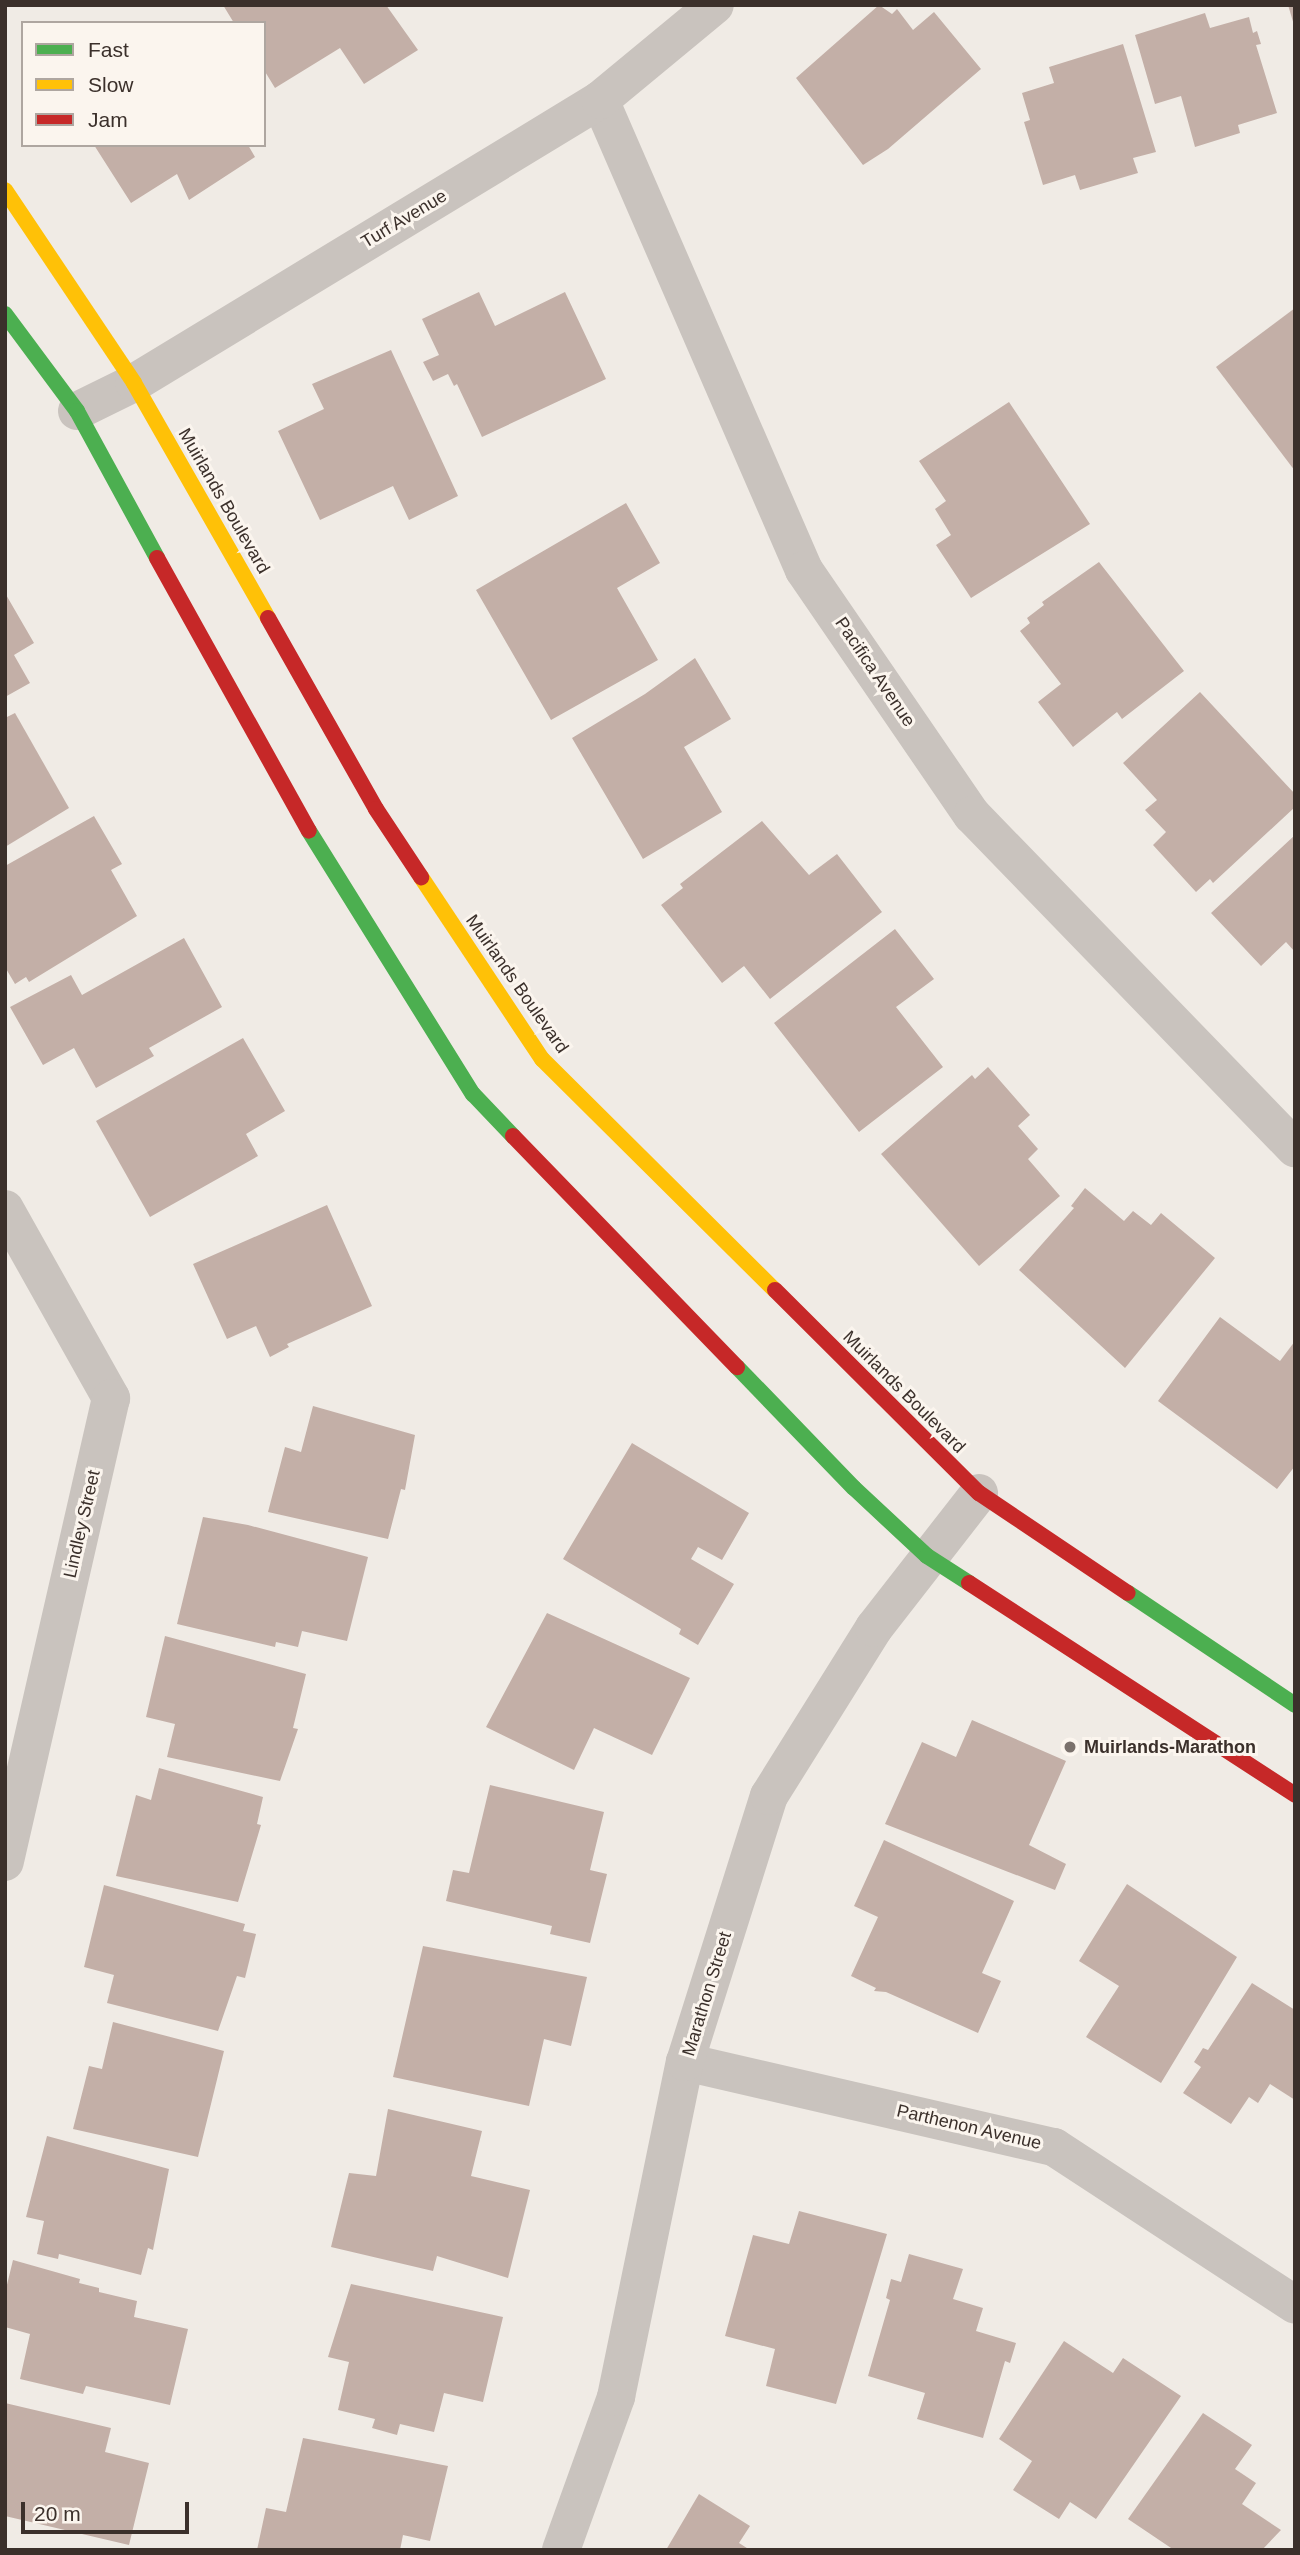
<!DOCTYPE html>
<html>
<head>
<meta charset="utf-8">
<style>
  body { margin:0 }
  #map { position:relative; width:1300px; height:2555px; overflow:hidden; background:#f0ebe5; font-family:Helvetica,sans-serif }
  div>[style] { position:absolute }
  .building>* { inset:0; background:#c3afa7 }
  .street>* { height:38px; margin:-19px; padding:0 19px; transform-origin:19px; border-radius:19px; background:#c9c3be }
  .fast>* { height:16px; margin:-8px; padding:0 8px; transform-origin:8px; border-radius:8px; background:#4caf50 }
  .slow>* { height:16px; margin:-8px; padding:0 8px; transform-origin:8px; border-radius:8px; background:#ffc107 }
  .jam>* { height:16px; margin:-8px; padding:0 8px; transform-origin:8px; border-radius:8px; background:#c62828 }
  .dots>* { width:19px; height:19px; translate:-50% -50%; box-sizing:border-box; border:4px solid #fbf5ee; border-radius:50% }
  span { translate:-50% -50%; white-space:nowrap; text-align:center; line-height:1.15; -webkit-text-stroke:6px #fbf5ee; paint-order:stroke }
  .street-label { font-size:18px; color:#3b302b }
  .poi-label { font-size:18px; color:#3b302b; font-weight:700 }
  .left { translate:0 -50%; text-align:left }
  .frame { position:absolute; inset:0; border:7px solid #3b302b; pointer-events:none }
  .legend { position:absolute; left:21px; top:21px; width:245px; height:126px; box-sizing:border-box; background:#fbf5ee; border:2px solid #aea6a0; margin:0; padding:9px 12px; list-style:none; font-size:21px; color:#3b302b }
  .legend li { display:flex; align-items:center; gap:14px; height:35px }
  .legend b { width:35px; border:2px solid #aea6a0 }
  .scale { position:absolute; left:21px; top:2502px; width:168px; height:32px; box-sizing:border-box; border:4px solid #3b302b; border-top:0; padding-left:9px; font-size:21px; line-height:24px; white-space:nowrap; color:#3b302b; -webkit-text-stroke:5px #fbf5ee; paint-order:stroke }
</style>
</head>
<body>
<div id="map">
  <div class="building">
    <i style="clip-path:polygon(223px 5px,386px 5px,418px 50px,364px 84px,340px 48px,275px 88px,264px 70px,264px 23px,234px 23px)"></i>
    <i style="clip-path:polygon(879px 5px,892px 14px,897px 9px,913px 30px,934px 12px,981px 69px,888px 149px,863px 165px,796px 78px)"></i>
    <i style="clip-path:polygon(1288px 5px,1295px 5px,1295px 25px,1294px 25px)"></i>
    <i style="clip-path:polygon(1205px 13px,1210px 28px,1249px 17px,1253px 33px,1257px 31px,1261px 44px,1256px 45px,1277px 113px,1238px 125px,1240px 133px,1195px 147px,1181px 96px,1155px 104px,1135px 35px)"></i>
    <i style="clip-path:polygon(1123px 44px,1156px 152px,1133px 158px,1138px 173px,1080px 190px,1075px 175px,1043px 185px,1024px 122px,1030px 120px,1022px 93px,1054px 83px,1049px 67px)"></i>
    <i style="clip-path:polygon(94px 145px,248px 145px,255px 157px,189px 200px,177px 174px,131px 203px)"></i>
    <i style="clip-path:polygon(479px 292px,495px 326px,565px 292px,606px 379px,482px 437px,457px 384px,454px 386px,448px 374px,433px 381px,423px 362px,439px 355px,422px 319px)"></i>
    <i style="clip-path:polygon(1295px 308px,1295px 471px,1216px 367px)"></i>
    <i style="clip-path:polygon(391px 350px,458px 496px,409px 520px,393px 486px,320px 520px,278px 431px,324px 409px,312px 384px)"></i>
    <i style="clip-path:polygon(1009px 402px,1090px 524px,971px 598px,936px 545px,951px 535px,935px 509px,946px 501px,919px 461px)"></i>
    <i style="clip-path:polygon(626px 503px,660px 563px,617px 588px,658px 660px,551px 720px,476px 590px)"></i>
    <i style="clip-path:polygon(1099px 562px,1184px 671px,1122px 719px,1117px 712px,1073px 747px,1038px 702px,1061px 684px,1020px 631px,1030px 623px,1027px 618px,1044px 605px,1042px 602px)"></i>
    <i style="clip-path:polygon(5px 593px,34px 643px,14px 655px,30px 683px,5px 697px)"></i>
    <i style="clip-path:polygon(695px 658px,731px 719px,684px 747px,722px 812px,643px 859px,572px 738px,645px 694px)"></i>
    <i style="clip-path:polygon(1200px 692px,1295px 794px,1295px 807px,1213px 883px,1210px 879px,1196px 892px,1153px 845px,1166px 832px,1145px 810px,1157px 800px,1123px 763px)"></i>
    <i style="clip-path:polygon(15px 713px,69px 808px,5px 847px,5px 718px)"></i>
    <i style="clip-path:polygon(94px 816px,122px 864px,111px 870px,137px 916px,29px 982px,26px 977px,15px 984px,5px 967px,5px 866px)"></i>
    <i style="clip-path:polygon(762px 821px,809px 875px,837px 854px,882px 912px,770px 999px,744px 966px,722px 983px,661px 905px,683px 888px,680px 884px)"></i>
    <i style="clip-path:polygon(1295px 835px,1295px 952px,1286px 942px,1261px 966px,1211px 913px)"></i>
    <i style="clip-path:polygon(895px 929px,934px 979px,896px 1007px,943px 1067px,859px 1132px,774px 1023px)"></i>
    <i style="clip-path:polygon(184px 938px,222px 1007px,149px 1048px,154px 1056px,96px 1088px,74px 1048px,43px 1065px,10px 1007px,71px 975px,82px 995px)"></i>
    <i style="clip-path:polygon(243px 1038px,285px 1111px,246px 1134px,258px 1156px,150px 1217px,96px 1121px)"></i>
    <i style="clip-path:polygon(988px 1067px,1030px 1115px,1018px 1126px,1038px 1149px,1028px 1159px,1060px 1196px,979px 1266px,881px 1154px,972px 1075px,975px 1079px)"></i>
    <i style="clip-path:polygon(1085px 1188px,1124px 1221px,1133px 1211px,1151px 1225px,1161px 1213px,1215px 1258px,1125px 1368px,1019px 1270px,1074px 1208px,1071px 1206px)"></i>
    <i style="clip-path:polygon(327px 1205px,372px 1306px,287px 1344px,289px 1347px,270px 1357px,256px 1326px,227px 1339px,193px 1264px)"></i>
    <i style="clip-path:polygon(1220px 1317px,1280px 1361px,1295px 1341px,1295px 1466px,1277px 1489px,1158px 1401px)"></i>
    <i style="clip-path:polygon(313px 1406px,415px 1435px,405px 1490px,401px 1489px,388px 1539px,268px 1512px,285px 1447px,301px 1452px)"></i>
    <i style="clip-path:polygon(632px 1443px,749px 1513px,722px 1560px,698px 1547px,691px 1559px,734px 1584px,698px 1645px,679px 1634px,681px 1629px,563px 1559px)"></i>
    <i style="clip-path:polygon(203px 1517px,248px 1525px,368px 1557px,347px 1641px,302px 1631px,298px 1647px,276px 1642px,275px 1647px,177px 1624px)"></i>
    <i style="clip-path:polygon(547px 1613px,690px 1678px,652px 1755px,594px 1728px,574px 1770px,486px 1727px)"></i>
    <i style="clip-path:polygon(165px 1636px,306px 1674px,293px 1728px,298px 1729px,280px 1781px,167px 1757px,175px 1724px,146px 1717px)"></i>
    <i style="clip-path:polygon(972px 1720px,1066px 1761px,1029px 1845px,1066px 1864px,1055px 1890px,885px 1824px,922px 1742px,956px 1757px)"></i>
    <i style="clip-path:polygon(159px 1768px,263px 1797px,257px 1824px,261px 1825px,238px 1902px,116px 1876px,136px 1795px,151px 1800px)"></i>
    <i style="clip-path:polygon(490px 1785px,604px 1812px,590px 1870px,607px 1874px,590px 1943px,550px 1934px,552px 1926px,446px 1901px,453px 1870px,469px 1873px)"></i>
    <i style="clip-path:polygon(884px 1840px,1014px 1901px,982px 1973px,1001px 1981px,978px 2033px,886px 1992px,874px 1991px,876px 1988px,851px 1976px,878px 1917px,854px 1906px)"></i>
    <i style="clip-path:polygon(1127px 1884px,1237px 1957px,1161px 2083px,1086px 2037px,1119px 1986px,1079px 1961px)"></i>
    <i style="clip-path:polygon(104px 1885px,245px 1924px,243px 1931px,256px 1934px,245px 1978px,237px 1976px,218px 2031px,107px 2003px,114px 1975px,84px 1967px)"></i>
    <i style="clip-path:polygon(423px 1946px,587px 1977px,571px 2046px,544px 2039px,529px 2106px,393px 2077px)"></i>
    <i style="clip-path:polygon(1252px 1983px,1295px 2010px,1295px 2100px,1270px 2084px,1258px 2103px,1249px 2097px,1231px 2124px,1183px 2093px,1201px 2067px,1194px 2062px,1203px 2048px,1208px 2050px)"></i>
    <i style="clip-path:polygon(113px 2022px,224px 2051px,198px 2157px,73px 2129px,89px 2066px,102px 2069px)"></i>
    <i style="clip-path:polygon(388px 2109px,482px 2131px,471px 2176px,530px 2190px,508px 2278px,437px 2256px,433px 2271px,331px 2247px,349px 2173px,376px 2176px)"></i>
    <i style="clip-path:polygon(47px 2136px,169px 2169px,153px 2250px,148px 2248px,141px 2275px,59px 2254px,58px 2259px,37px 2254px,44px 2221px,26px 2217px)"></i>
    <i style="clip-path:polygon(799px 2211px,887px 2234px,836px 2404px,766px 2386px,775px 2349px,725px 2336px,753px 2235px,789px 2244px)"></i>
    <i style="clip-path:polygon(909px 2254px,963px 2269px,953px 2299px,983px 2308px,976px 2331px,1016px 2343px,1010px 2363px,1005px 2361px,983px 2438px,917px 2419px,925px 2393px,868px 2376px,890px 2300px,886px 2298px,891px 2279px,901px 2282px)"></i>
    <i style="clip-path:polygon(13px 2260px,80px 2279px,79px 2283px,99px 2288px,99px 2292px,137px 2301px,134px 2317px,188px 2329px,170px 2405px,86px 2386px,83px 2394px,20px 2379px,30px 2334px,5px 2327px,5px 2293px)"></i>
    <i style="clip-path:polygon(351px 2284px,503px 2317px,483px 2402px,444px 2393px,434px 2432px,400px 2424px,397px 2435px,372px 2428px,375px 2419px,338px 2410px,349px 2362px,328px 2357px)"></i>
    <i style="clip-path:polygon(1064px 2341px,1113px 2373px,1123px 2358px,1181px 2396px,1096px 2519px,1070px 2502px,1059px 2519px,1013px 2490px,1032px 2461px,999px 2439px)"></i>
    <i style="clip-path:polygon(5px 2403px,111px 2428px,105px 2452px,149px 2463px,129px 2545px,5px 2516px)"></i>
    <i style="clip-path:polygon(1203px 2413px,1252px 2445px,1235px 2469px,1256px 2483px,1242px 2504px,1281px 2530px,1262px 2550px,1174px 2550px,1128px 2519px)"></i>
    <i style="clip-path:polygon(303px 2438px,448px 2466px,430px 2541px,403px 2535px,400px 2550px,257px 2550px,266px 2508px,286px 2512px)"></i>
    <i style="clip-path:polygon(699px 2494px,750px 2526px,739px 2543px,750px 2550px,666px 2550px)"></i>
  </div>
  <div class="street">
    <i style="left:600px;top:100px;width:512px;rotate:66.54deg"></i>
    <i style="left:804px;top:570px;width:297px;rotate:55.6deg"></i>
    <i style="left:972px;top:815px;width:464px;rotate:45.9deg"></i>
    <i style="left:77px;top:411px;width:64px;rotate:-26.2deg"></i>
    <i style="left:134px;top:383px;width:545px;rotate:-31.27deg"></i>
    <i style="left:600px;top:100px;width:149px;rotate:-39.6deg"></i>
    <i style="left:5px;top:1209px;width:217px;rotate:60.7deg"></i>
    <i style="left:111px;top:1398px;width:476px;rotate:102.9deg"></i>
    <i style="left:685px;top:2062px;width:379px;rotate:13deg"></i>
    <i style="left:1054px;top:2147px;width:288px;rotate:33.2deg"></i>
    <i style="left:561px;top:2550px;width:163px;rotate:-70.2deg"></i>
    <i style="left:616px;top:2397px;width:342px;rotate:-78.4deg"></i>
    <i style="left:685px;top:2062px;width:279px;rotate:-72.5deg"></i>
    <i style="left:769px;top:1796px;width:198px;rotate:-58deg"></i>
    <i style="left:874px;top:1628px;width:171px;rotate:-52.1deg"></i>
  </div>
  <div class="fast">
    <i style="left:5px;top:314px;width:121px;rotate:53.4deg"></i>
    <i style="left:77px;top:411px;width:167px;rotate:61.4deg"></i>
    <i style="left:309px;top:831px;width:310px;rotate:58.1deg"></i>
    <i style="left:473px;top:1094px;width:58px;rotate:46.4deg"></i>
    <i style="left:737px;top:1367px;width:168px;rotate:46deg"></i>
    <i style="left:854px;top:1488px;width:100px;rotate:43deg"></i>
    <i style="left:927px;top:1556px;width:50px;rotate:32.7deg"></i>
    <i style="left:1128px;top:1593px;width:201px;rotate:33.8deg"></i>
  </div>
  <div class="slow">
    <i style="left:5px;top:190px;width:232px;rotate:56.2deg"></i>
    <i style="left:134px;top:383px;width:271px;rotate:60.3deg"></i>
    <i style="left:421px;top:877px;width:219px;rotate:56.4deg"></i>
    <i style="left:542px;top:1059px;width:328px;rotate:44.8deg"></i>
  </div>
  <div class="jam">
    <i style="left:157px;top:558px;width:312px;rotate:60.9deg"></i>
    <i style="left:268px;top:618px;width:219px;rotate:60.5deg"></i>
    <i style="left:376px;top:809px;width:82px;rotate:56.5deg"></i>
    <i style="left:513px;top:1136px;width:322px;rotate:45.9deg"></i>
    <i style="left:775px;top:1290px;width:288px;rotate:44.9deg"></i>
    <i style="left:979px;top:1493px;width:179px;rotate:33.9deg"></i>
    <i style="left:969px;top:1583px;width:389px;rotate:33deg"></i>
  </div>
  <div class="dots">
    <i style="left:1070px;top:1747px;background:#7a716c"></i>
  </div>
  <div class="street-label">
    <span style="left:404px;top:219px;rotate:-31deg">Turf Avenue</span>
    <span style="left:224px;top:501px;rotate:60deg">Muirlands Boulevard</span>
    <span style="left:875px;top:672px;rotate:56deg">Pacifica Avenue</span>
    <span style="left:517px;top:984px;rotate:55deg">Muirlands Boulevard</span>
    <span style="left:904px;top:1392px;rotate:45deg">Muirlands Boulevard</span>
    <span style="left:82px;top:1524px;rotate:-77deg">Lindley Street</span>
    <span style="left:707px;top:1994px;rotate:-73deg">Marathon Street</span>
    <span style="left:969px;top:2127px;rotate:13deg">Parthenon Avenue</span>
  </div>
  <div class="poi-label">
    <span class="left" style="left:1084px;top:1747px">Muirlands-Marathon</span>
  </div>
  <div class="frame"></div>
  <ul class="legend">
  <li><b style="height:9px;background:#4caf50"></b>Fast</li>
  <li><b style="height:9px;background:#ffc107"></b>Slow</li>
  <li><b style="height:9px;background:#c62828"></b>Jam</li>
  </ul>
  <div class="scale">20 m</div>
</div>
</body>
</html>
